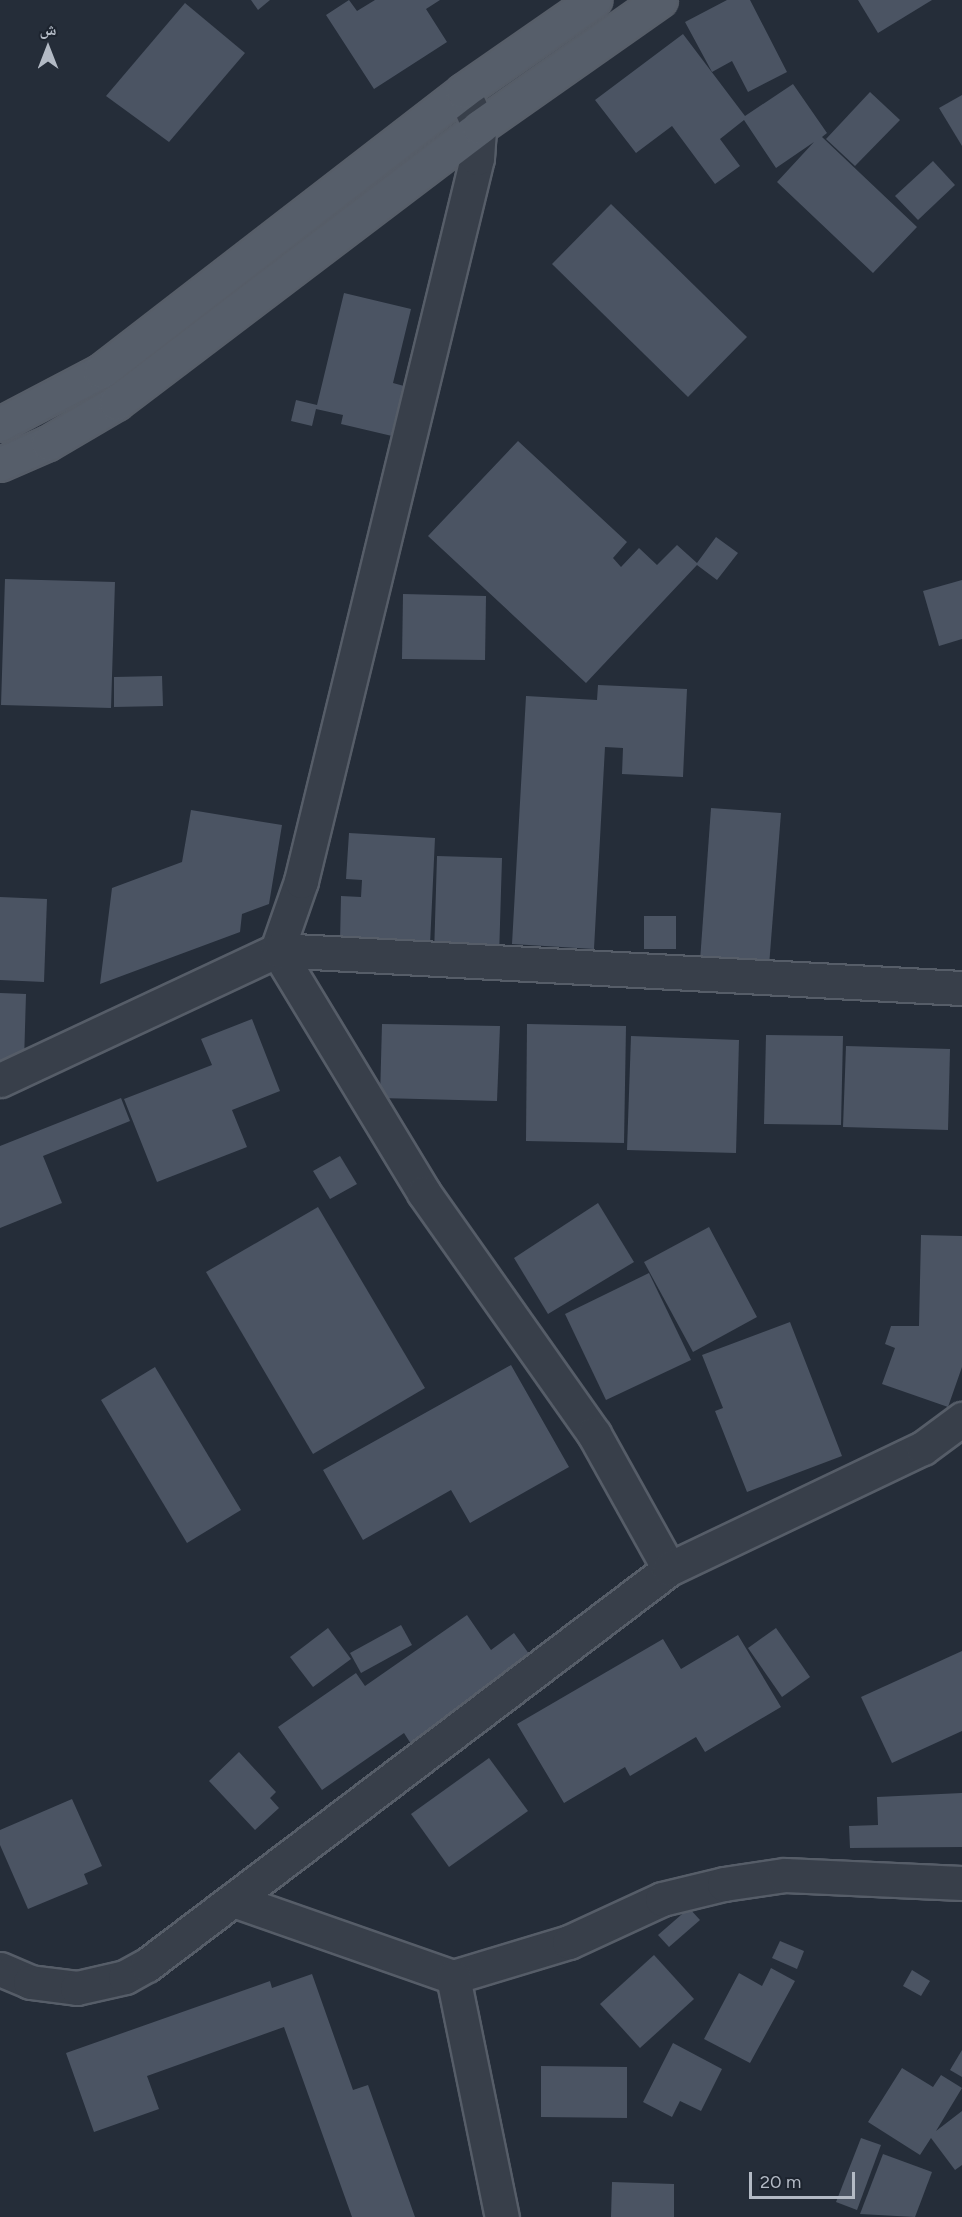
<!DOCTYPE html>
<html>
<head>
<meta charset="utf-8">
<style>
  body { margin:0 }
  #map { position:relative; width:962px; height:2217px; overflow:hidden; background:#252d39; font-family:Figtree,"Noto Naskh Arabic",sans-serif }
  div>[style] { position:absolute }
  .building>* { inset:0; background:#4b5463 }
  .roads { filter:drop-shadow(2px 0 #565d68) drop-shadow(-2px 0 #565d68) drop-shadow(0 2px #565d68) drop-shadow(0 -2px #565d68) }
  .minor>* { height:33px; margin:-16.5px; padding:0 16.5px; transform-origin:16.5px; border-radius:16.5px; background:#383f4a }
  .primary>* { height:33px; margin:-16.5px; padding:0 16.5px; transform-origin:16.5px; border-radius:16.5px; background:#565e6a }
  span { translate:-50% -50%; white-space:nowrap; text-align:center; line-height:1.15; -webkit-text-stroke:5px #1d242f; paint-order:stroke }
  .north { position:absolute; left:18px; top:18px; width:60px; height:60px; -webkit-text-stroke:4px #1d242f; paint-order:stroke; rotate:0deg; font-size:16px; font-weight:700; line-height:24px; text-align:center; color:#b3bac5 }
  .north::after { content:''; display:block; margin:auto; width:21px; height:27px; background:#b3bac5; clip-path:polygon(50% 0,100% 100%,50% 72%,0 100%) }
  .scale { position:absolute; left:749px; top:2172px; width:106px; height:27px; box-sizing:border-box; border:3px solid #b3bac5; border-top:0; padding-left:8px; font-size:18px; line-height:21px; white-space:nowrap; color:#b3bac5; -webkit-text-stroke:4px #1d242f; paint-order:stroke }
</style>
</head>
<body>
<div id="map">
  <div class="building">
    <i style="clip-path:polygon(251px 0,270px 0,258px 10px)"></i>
    <i style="clip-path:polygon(349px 0,357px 11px,375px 0,440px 0,426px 9px,447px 42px,374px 89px,326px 15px)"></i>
    <i style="clip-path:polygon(727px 0,750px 0,787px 72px,748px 92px,732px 61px,712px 72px,685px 22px)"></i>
    <i style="clip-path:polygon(858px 0,932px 0,878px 33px)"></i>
    <i style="clip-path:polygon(185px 3px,245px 53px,169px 142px,106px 96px)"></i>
    <i style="clip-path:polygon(683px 34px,745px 116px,793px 84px,827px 133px,822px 137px,917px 227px,873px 273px,777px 182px,814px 142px,776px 168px,744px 120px,720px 139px,740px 166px,715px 184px,672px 126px,636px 153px,595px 100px)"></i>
    <i style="clip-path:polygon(870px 92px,900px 120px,855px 166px,826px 139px)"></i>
    <i style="clip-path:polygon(962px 95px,962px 146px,939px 108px)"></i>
    <i style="clip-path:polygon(933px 161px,955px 185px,918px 220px,895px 196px)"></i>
    <i style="clip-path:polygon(611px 204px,747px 337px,688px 397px,552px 264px)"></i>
    <i style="clip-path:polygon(344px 293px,411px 309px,393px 383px,404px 386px,392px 436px,341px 424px,343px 415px,316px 409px,312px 426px,291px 421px,296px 400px,317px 405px)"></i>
    <i style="clip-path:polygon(518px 441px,627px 542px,613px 558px,621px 567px,639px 548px,657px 565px,677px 545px,697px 563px,716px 537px,738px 553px,717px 580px,697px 565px,586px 683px,428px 536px)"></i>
    <i style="clip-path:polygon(5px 579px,115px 582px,111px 708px,1px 705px)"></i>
    <i style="clip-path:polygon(962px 580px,962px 639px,939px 646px,923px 591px)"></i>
    <i style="clip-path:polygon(403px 594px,486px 596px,485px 660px,402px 659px)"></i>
    <i style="clip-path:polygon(162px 676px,163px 706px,114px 707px,114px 677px)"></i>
    <i style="clip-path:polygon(598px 685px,687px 689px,683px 777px,622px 774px,623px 748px,605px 747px,594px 949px,512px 944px,526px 696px,597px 700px)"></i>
    <i style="clip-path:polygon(711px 808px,781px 813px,769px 966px,700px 961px)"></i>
    <i style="clip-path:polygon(191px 810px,282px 825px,269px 904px,242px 914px,240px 932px,100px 984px,112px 888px,182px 862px)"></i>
    <i style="clip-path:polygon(349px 833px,435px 838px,430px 945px,340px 941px,341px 896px,361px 897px,362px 880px,346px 879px)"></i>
    <i style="clip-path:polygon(437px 856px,502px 858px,499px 957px,434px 955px)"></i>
    <i style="clip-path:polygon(0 897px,47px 899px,44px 982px,0 980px)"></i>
    <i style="clip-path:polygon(644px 916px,676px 916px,676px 949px,644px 949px)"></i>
    <i style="clip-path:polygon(0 993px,26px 994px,24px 1062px,0 1062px)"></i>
    <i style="clip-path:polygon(252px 1019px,280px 1091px,232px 1110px,247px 1147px,157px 1182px,124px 1099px,212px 1065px,201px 1039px)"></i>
    <i style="clip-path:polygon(382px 1024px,500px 1026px,497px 1101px,380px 1098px)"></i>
    <i style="clip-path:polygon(527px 1024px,626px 1026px,624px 1143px,526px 1141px)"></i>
    <i style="clip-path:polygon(766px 1035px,843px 1036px,841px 1125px,764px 1124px)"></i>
    <i style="clip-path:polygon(631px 1036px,739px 1040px,736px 1153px,627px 1150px)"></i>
    <i style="clip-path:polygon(846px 1046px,950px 1049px,948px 1130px,843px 1127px)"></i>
    <i style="clip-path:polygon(121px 1098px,130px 1121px,43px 1156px,62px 1203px,0 1228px,0 1146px)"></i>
    <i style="clip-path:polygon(340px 1156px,357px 1184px,330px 1199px,313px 1171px)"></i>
    <i style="clip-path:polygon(598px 1203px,634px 1262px,548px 1314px,514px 1258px)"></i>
    <i style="clip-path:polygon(318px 1207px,425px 1388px,313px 1454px,206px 1272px)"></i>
    <i style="clip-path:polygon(709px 1227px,757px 1317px,693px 1352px,644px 1262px)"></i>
    <i style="clip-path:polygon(921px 1235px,962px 1236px,962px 1367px,948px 1407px,882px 1384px,895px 1348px,885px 1344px,891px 1326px,919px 1326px)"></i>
    <i style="clip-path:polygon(649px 1273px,691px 1360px,606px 1400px,565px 1314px)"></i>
    <i style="clip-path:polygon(790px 1322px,842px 1456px,747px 1492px,715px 1411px,723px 1408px,702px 1355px)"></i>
    <i style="clip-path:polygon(511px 1365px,569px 1467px,470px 1523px,451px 1490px,363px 1540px,323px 1470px)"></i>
    <i style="clip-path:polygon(155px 1367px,241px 1510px,187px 1543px,101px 1400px)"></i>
    <i style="clip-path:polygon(467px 1615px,491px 1650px,514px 1633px,532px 1658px,411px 1744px,404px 1733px,322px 1790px,278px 1727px,356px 1673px,365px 1686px)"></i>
    <i style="clip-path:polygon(401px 1625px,412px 1645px,361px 1673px,350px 1653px)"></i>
    <i style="clip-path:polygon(328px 1628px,351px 1659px,313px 1687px,290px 1657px)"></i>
    <i style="clip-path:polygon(776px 1628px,810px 1677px,782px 1697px,748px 1648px)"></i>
    <i style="clip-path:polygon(738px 1635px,781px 1707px,705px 1752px,696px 1737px,630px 1776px,625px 1767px,564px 1803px,517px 1724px,663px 1639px,681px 1669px)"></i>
    <i style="clip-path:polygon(962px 1651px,962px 1731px,892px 1763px,861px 1697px)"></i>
    <i style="clip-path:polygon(239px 1752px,276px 1792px,270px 1798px,279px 1808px,255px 1830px,209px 1781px)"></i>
    <i style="clip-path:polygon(489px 1758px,528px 1811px,449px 1867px,411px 1814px)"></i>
    <i style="clip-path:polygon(962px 1793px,962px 1847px,850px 1848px,849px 1826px,878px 1825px,877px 1797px)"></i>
    <i style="clip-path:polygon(72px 1799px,102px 1866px,84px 1874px,88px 1884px,28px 1909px,0 1845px,0 1830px)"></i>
    <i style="clip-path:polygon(689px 1908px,700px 1920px,669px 1947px,658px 1935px)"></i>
    <i style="clip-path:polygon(780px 1941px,804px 1951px,797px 1969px,772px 1958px)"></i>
    <i style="clip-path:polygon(654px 1955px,694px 1999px,640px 2048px,600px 2004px)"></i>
    <i style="clip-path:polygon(771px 1968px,795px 1981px,750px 2063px,704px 2039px,739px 1973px,762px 1986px)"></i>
    <i style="clip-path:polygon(912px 1970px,930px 1981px,921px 1996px,903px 1986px)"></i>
    <i style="clip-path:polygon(312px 1974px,353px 2090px,368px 2085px,415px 2217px,352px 2217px,284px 2027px,147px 2076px,159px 2109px,94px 2132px,66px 2053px,270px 1981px,272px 1988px)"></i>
    <i style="clip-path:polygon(673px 2043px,722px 2069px,701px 2111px,680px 2101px,672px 2117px,643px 2102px)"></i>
    <i style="clip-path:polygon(962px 2050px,962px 2077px,950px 2070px)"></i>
    <i style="clip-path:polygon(541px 2066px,627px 2067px,627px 2118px,541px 2117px)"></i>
    <i style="clip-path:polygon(902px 2068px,933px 2087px,941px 2075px,962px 2088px,936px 2131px,962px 2111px,962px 2165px,955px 2170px,931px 2138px,920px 2155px,868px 2122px)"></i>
    <i style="clip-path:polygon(861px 2138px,881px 2145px,857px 2210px,836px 2202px)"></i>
    <i style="clip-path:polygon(883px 2154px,932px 2172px,915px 2217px,860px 2214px)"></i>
    <i style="clip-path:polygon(612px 2182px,674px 2184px,674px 2217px,611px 2217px)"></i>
  </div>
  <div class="roads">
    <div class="minor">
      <i style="left:277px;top:950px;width:73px;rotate:-70.8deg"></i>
      <i style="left:301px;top:881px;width:744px;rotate:-76.32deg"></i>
      <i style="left:477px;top:158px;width:31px;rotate:-86deg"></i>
      <i style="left:479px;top:127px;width:39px;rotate:-114deg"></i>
      <i style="left:277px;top:950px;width:284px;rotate:58.8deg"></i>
      <i style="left:424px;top:1193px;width:295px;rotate:54.8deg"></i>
      <i style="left:594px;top:1434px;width:154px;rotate:60.9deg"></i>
      <i style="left:0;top:1080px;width:306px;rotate:-25.1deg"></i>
      <i style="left:277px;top:950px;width:686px;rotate:3.18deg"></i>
      <i style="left:236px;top:1901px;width:230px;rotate:19.3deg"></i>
      <i style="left:453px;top:1977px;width:121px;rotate:-16.8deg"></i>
      <i style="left:569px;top:1942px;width:102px;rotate:-24.8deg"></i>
      <i style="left:662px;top:1899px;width:64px;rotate:-13.6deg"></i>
      <i style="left:724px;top:1884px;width:62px;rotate:-8.4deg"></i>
      <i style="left:785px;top:1875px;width:177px;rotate:2.6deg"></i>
      <i style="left:0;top:1969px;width:33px;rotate:23deg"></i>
      <i style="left:30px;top:1982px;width:47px;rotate:7.3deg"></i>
      <i style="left:77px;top:1988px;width:49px;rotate:-12.9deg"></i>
      <i style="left:125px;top:1977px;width:25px;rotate:-29deg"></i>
      <i style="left:147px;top:1965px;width:655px;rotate:-37.18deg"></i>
      <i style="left:669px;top:1569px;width:281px;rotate:-25.5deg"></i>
      <i style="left:923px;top:1448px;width:49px;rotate:-36.6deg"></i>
      <i style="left:453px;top:1977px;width:245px;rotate:78.5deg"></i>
    </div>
    <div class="primary">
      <i style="left:0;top:424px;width:114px;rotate:-27.7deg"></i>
      <i style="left:101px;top:371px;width:458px;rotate:-37.7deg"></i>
      <i style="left:463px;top:91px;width:160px;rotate:-34.8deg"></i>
      <i style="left:0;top:464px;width:52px;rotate:-23.6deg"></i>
      <i style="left:48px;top:443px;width:79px;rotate:-30.5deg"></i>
      <i style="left:116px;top:403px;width:456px;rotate:-37.2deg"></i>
      <i style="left:479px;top:127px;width:221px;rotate:-35.1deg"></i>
    </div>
  </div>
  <div class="north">ش</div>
  <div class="scale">20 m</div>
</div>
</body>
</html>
